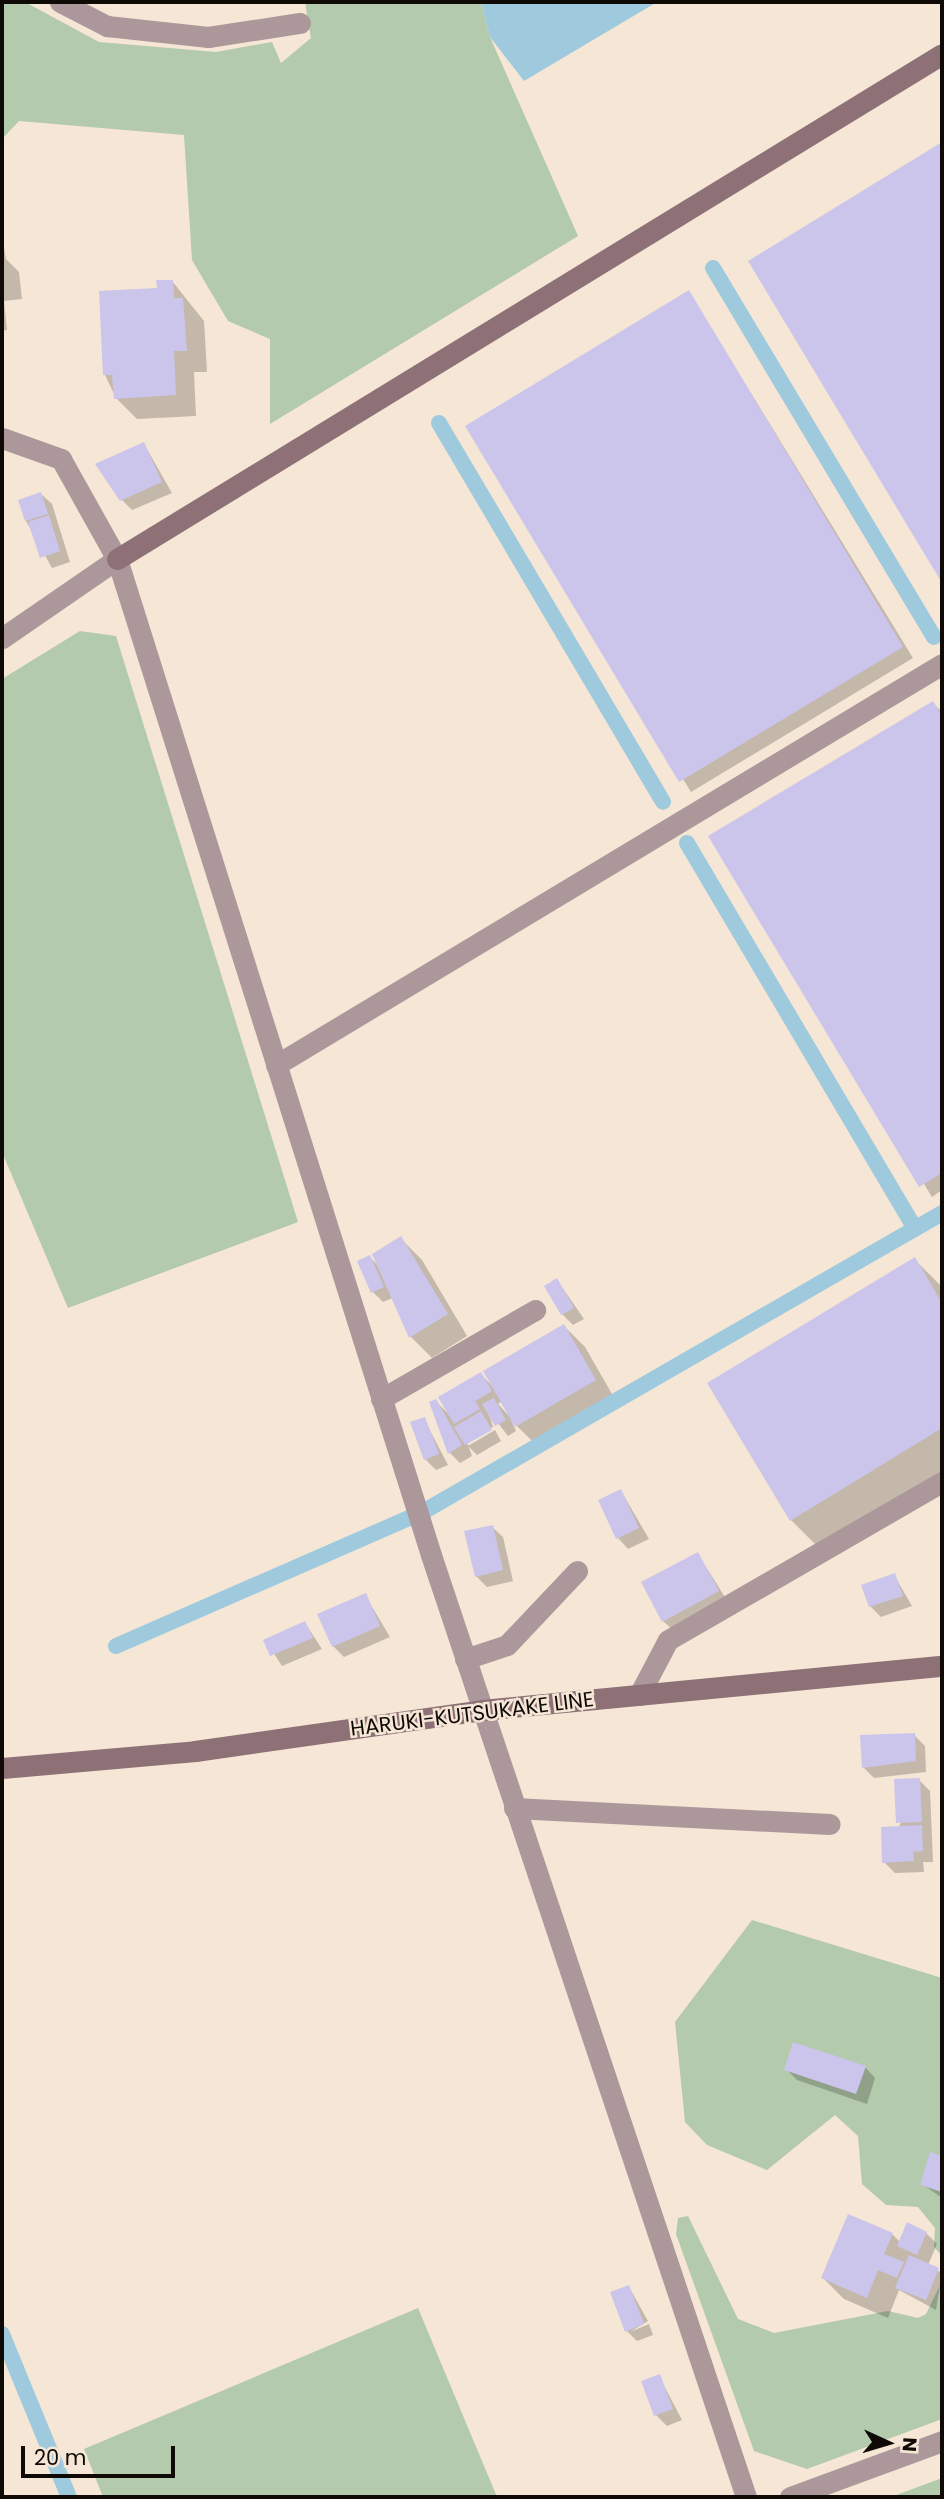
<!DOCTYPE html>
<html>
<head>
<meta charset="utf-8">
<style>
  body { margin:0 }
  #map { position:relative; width:944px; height:2499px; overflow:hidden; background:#f5e6d6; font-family:Poppins,sans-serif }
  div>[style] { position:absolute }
  .green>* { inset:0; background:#b3caac }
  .water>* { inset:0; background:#9fcade }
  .shadow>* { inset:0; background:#0003 }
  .stream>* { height:16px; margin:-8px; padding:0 8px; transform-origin:8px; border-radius:8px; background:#9fcade }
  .building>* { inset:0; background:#cbc5ec }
  .lane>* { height:21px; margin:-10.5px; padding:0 10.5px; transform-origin:10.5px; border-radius:10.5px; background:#ac989b }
  .street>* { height:21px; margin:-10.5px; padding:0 10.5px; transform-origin:10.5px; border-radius:10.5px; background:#ac989b }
  .secondary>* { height:21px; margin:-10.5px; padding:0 10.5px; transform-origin:10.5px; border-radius:10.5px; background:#8d7176 }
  span { translate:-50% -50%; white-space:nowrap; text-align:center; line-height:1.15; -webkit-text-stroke:5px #f5e6d6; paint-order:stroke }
  .street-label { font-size:21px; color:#0f0a06 }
  .frame { position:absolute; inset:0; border:4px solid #0f0a06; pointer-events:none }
  .north { position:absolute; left:853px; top:2408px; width:70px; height:70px; -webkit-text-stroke:5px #f5e6d6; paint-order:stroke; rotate:94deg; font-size:19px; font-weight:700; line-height:28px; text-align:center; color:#0f0a06 }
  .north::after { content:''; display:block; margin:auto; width:24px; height:32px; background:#0f0a06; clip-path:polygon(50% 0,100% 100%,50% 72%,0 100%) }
  .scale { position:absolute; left:21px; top:2446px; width:154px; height:32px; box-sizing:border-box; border:4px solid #0f0a06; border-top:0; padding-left:9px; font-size:21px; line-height:24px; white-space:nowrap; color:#0f0a06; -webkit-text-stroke:5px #f5e6d6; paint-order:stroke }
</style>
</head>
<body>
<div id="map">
  <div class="green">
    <i style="clip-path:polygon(2px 2px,25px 2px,99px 42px,216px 52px,272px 42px,281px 63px,311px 38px,305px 2px,481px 2px,490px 37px,578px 236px,270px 424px,270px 339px,228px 321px,192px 260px,184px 135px,19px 121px,2px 139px)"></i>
    <i style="clip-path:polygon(80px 631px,116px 636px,298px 1222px,68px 1308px,2px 1152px,2px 679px)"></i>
    <i style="clip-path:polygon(752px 1920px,942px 1978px,942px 2256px,934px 2247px,935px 2228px,918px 2207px,886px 2205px,862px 2184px,858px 2136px,835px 2115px,767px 2170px,707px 2145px,685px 2122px,675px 2022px)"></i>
    <i style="clip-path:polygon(688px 2216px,738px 2319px,774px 2333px,888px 2311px,918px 2318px,926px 2314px,942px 2281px,942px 2419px,807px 2469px,754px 2451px,676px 2234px,678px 2218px)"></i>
    <i style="clip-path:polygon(418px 2308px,497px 2497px,103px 2497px,84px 2449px)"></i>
    <i style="clip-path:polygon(942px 2478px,942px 2497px,891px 2497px)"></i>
  </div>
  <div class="water">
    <i style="clip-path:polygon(481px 2px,657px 2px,524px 81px,490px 37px)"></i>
  </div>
  <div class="shadow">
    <i style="clip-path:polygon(942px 145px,942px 580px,751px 261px)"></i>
    <i style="clip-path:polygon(2px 236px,6px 259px,19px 272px,22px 299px,4px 301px,7px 330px,2px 331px)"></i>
    <i style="clip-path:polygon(172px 281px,204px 321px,207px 372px,194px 372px,196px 416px,137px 419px,116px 398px,105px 375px,159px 290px)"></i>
    <i style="clip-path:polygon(689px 292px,913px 658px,691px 792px,467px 427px)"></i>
    <i style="clip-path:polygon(144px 444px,172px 493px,132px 510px,121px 499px)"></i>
    <i style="clip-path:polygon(41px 494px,52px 504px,70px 562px,52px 568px,26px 521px)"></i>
    <i style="clip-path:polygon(933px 703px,942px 712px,942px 1190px,932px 1197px,711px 837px)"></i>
    <i style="clip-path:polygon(400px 1238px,422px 1260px,467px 1336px,432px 1358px,411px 1337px,393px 1298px,383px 1302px,373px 1292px,370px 1257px,379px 1267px)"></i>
    <i style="clip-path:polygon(914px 1259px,942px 1287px,942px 1484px,826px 1555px,791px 1520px)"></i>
    <i style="clip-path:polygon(557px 1280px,584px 1319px,573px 1325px,562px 1314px)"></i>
    <i style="clip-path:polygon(evenodd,564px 1326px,585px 1347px,616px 1401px,538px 1447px,511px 1420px,516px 1431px,508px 1436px,488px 1410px,493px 1427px,467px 1442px,472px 1456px,460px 1463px,450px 1453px,435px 1401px,449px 1414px,481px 1374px,492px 1386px,564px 1326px,502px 1401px,509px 1416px,498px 1404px,502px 1401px)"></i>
    <i style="clip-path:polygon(424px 1419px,448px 1465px,436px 1470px,425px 1459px)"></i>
    <i style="clip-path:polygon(495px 1430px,501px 1441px,477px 1455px,468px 1446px)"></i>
    <i style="clip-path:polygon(621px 1491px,649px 1539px,628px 1549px,618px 1538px)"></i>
    <i style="clip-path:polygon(492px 1527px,503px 1537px,513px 1581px,487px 1587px,476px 1576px)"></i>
    <i style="clip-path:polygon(698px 1554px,728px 1602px,674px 1631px,663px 1621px)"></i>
    <i style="clip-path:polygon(894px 1575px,912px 1606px,881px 1617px,870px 1606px)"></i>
    <i style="clip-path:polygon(365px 1595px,390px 1637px,344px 1657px,333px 1646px)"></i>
    <i style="clip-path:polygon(305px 1623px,322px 1649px,282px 1666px,265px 1640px)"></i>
    <i style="clip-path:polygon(914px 1735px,925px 1746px,926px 1772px,874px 1778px,863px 1767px)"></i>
    <i style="clip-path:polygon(919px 1780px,930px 1791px,933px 1862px,923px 1862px,924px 1872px,895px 1873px,884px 1862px)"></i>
    <i style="clip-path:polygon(865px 2067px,875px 2078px,867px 2104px,797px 2080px,786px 2069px)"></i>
    <i style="clip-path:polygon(931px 2154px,942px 2158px,942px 2198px,922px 2184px)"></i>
    <i style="clip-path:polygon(926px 2233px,937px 2244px,928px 2265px,942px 2273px,936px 2310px,899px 2290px,888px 2318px,844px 2299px,823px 2278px,892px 2234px,900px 2242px)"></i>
    <i style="clip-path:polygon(629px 2287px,648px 2321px,630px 2332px,649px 2324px,653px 2335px,637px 2341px,627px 2331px)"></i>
    <i style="clip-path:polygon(659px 2376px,682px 2420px,667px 2426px,656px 2415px)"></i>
  </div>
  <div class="stream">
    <i style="left:713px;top:268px;width:430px;rotate:59.1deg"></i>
    <i style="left:439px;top:423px;width:440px;rotate:59.4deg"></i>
    <i style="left:687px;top:843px;width:448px;rotate:59.4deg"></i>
    <i style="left:116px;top:1646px;width:333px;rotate:-23.6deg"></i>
    <i style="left:421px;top:1513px;width:601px;rotate:-29.93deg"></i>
    <i style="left:2px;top:2334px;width:176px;rotate:67.7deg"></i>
  </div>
  <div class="building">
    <i style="clip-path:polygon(942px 142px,942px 583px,748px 261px)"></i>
    <i style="clip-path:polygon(156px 280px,173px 280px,174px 298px,183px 298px,187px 351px,174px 351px,176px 395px,114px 399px,112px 375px,103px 375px,99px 291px,157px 288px)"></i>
    <i style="clip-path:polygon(689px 290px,903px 647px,679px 782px,465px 426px)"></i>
    <i style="clip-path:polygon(144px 442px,162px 482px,120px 501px,95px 464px)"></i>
    <i style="clip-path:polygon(41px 492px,48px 514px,25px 521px,18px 500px)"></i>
    <i style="clip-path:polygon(49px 515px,60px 551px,40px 558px,28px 522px)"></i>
    <i style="clip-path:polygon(933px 701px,942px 716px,942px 1173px,919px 1187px,708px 836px)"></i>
    <i style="clip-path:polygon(401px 1236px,448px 1314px,409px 1338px,372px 1254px)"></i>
    <i style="clip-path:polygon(370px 1255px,384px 1287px,371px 1293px,357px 1261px)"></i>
    <i style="clip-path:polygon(915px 1257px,942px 1303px,942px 1428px,790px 1521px,707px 1383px)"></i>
    <i style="clip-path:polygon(557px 1278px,574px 1308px,561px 1315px,544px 1286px)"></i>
    <i style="clip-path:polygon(564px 1324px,596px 1380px,515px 1427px,483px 1371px)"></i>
    <i style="clip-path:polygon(481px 1372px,492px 1391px,475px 1401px,480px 1409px,454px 1424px,438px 1397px)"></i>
    <i style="clip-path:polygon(494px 1398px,506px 1420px,495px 1426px,482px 1404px)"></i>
    <i style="clip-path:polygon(436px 1399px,462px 1445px,448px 1454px,429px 1402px)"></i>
    <i style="clip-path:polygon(481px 1411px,492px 1430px,465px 1445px,454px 1427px)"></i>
    <i style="clip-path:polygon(425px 1417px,439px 1454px,424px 1460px,410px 1422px)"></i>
    <i style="clip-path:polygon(621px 1489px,639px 1528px,616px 1539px,598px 1500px)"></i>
    <i style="clip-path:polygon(493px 1525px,503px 1570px,475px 1577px,464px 1531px)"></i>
    <i style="clip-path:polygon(698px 1552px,719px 1591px,662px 1622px,641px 1582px)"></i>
    <i style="clip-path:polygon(895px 1573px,903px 1596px,869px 1607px,861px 1585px)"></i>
    <i style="clip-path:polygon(366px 1593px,380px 1626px,332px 1647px,317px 1614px)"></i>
    <i style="clip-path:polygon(305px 1621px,313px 1638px,270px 1656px,263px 1640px)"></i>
    <i style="clip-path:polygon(915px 1733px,916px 1761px,862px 1768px,860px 1735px)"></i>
    <i style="clip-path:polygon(920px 1778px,922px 1822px,896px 1823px,894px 1779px)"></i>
    <i style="clip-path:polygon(922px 1825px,923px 1851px,913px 1852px,914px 1861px,882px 1863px,881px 1827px)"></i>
    <i style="clip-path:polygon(793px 2042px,866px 2066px,856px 2094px,784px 2070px)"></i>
    <i style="clip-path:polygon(930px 2152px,942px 2156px,942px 2192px,920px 2185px)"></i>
    <i style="clip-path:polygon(848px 2214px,893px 2233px,884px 2254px,904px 2262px,897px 2278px,878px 2270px,867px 2298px,821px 2278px)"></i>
    <i style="clip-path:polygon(907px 2222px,927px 2232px,917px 2255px,897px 2246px)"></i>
    <i style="clip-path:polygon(909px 2255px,939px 2268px,926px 2300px,895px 2288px)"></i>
    <i style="clip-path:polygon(629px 2285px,644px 2324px,625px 2332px,610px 2292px)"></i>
    <i style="clip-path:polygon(660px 2374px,673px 2409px,654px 2416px,641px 2381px)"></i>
  </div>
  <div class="lane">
    <i style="left:60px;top:2px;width:53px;rotate:27.1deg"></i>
    <i style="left:107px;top:26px;width:102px;rotate:6.2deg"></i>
    <i style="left:208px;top:37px;width:93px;rotate:-8.7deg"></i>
    <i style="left:381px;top:1399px;width:178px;rotate:-30deg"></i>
    <i style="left:465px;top:1659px;width:44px;rotate:-18.4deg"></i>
    <i style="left:507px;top:1645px;width:102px;rotate:-46.6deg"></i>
    <i style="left:514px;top:1808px;width:316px;rotate:2.9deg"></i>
  </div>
  <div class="street">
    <i style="left:2px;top:438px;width:63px;rotate:19.6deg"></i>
    <i style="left:61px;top:459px;width:115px;rotate:60.8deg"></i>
    <i style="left:117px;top:559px;width:1044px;rotate:72.5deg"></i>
    <i style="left:431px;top:1555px;width:993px;rotate:71.51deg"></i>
    <i style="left:2px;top:638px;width:140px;rotate:-34.5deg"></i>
    <i style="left:276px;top:1065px;width:777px;rotate:-31.05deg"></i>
    <i style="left:639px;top:1695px;width:62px;rotate:-62.2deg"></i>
    <i style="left:668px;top:1640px;width:316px;rotate:-30deg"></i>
    <i style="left:790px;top:2497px;width:162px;rotate:-20.2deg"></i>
  </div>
  <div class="secondary">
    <i style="left:117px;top:559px;width:967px;rotate:-31.47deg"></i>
    <i style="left:2px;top:1768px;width:194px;rotate:-5deg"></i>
    <i style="left:195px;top:1751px;width:290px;rotate:-8.1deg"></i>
    <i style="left:482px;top:1710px;width:462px;rotate:-5.5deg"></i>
  </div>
  <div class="street-label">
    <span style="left:472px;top:1714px;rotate:-7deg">HARUKI-KUTSUKAKE LINE</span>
  </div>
  <div class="frame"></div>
  <div class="north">N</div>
  <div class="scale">20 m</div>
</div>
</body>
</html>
